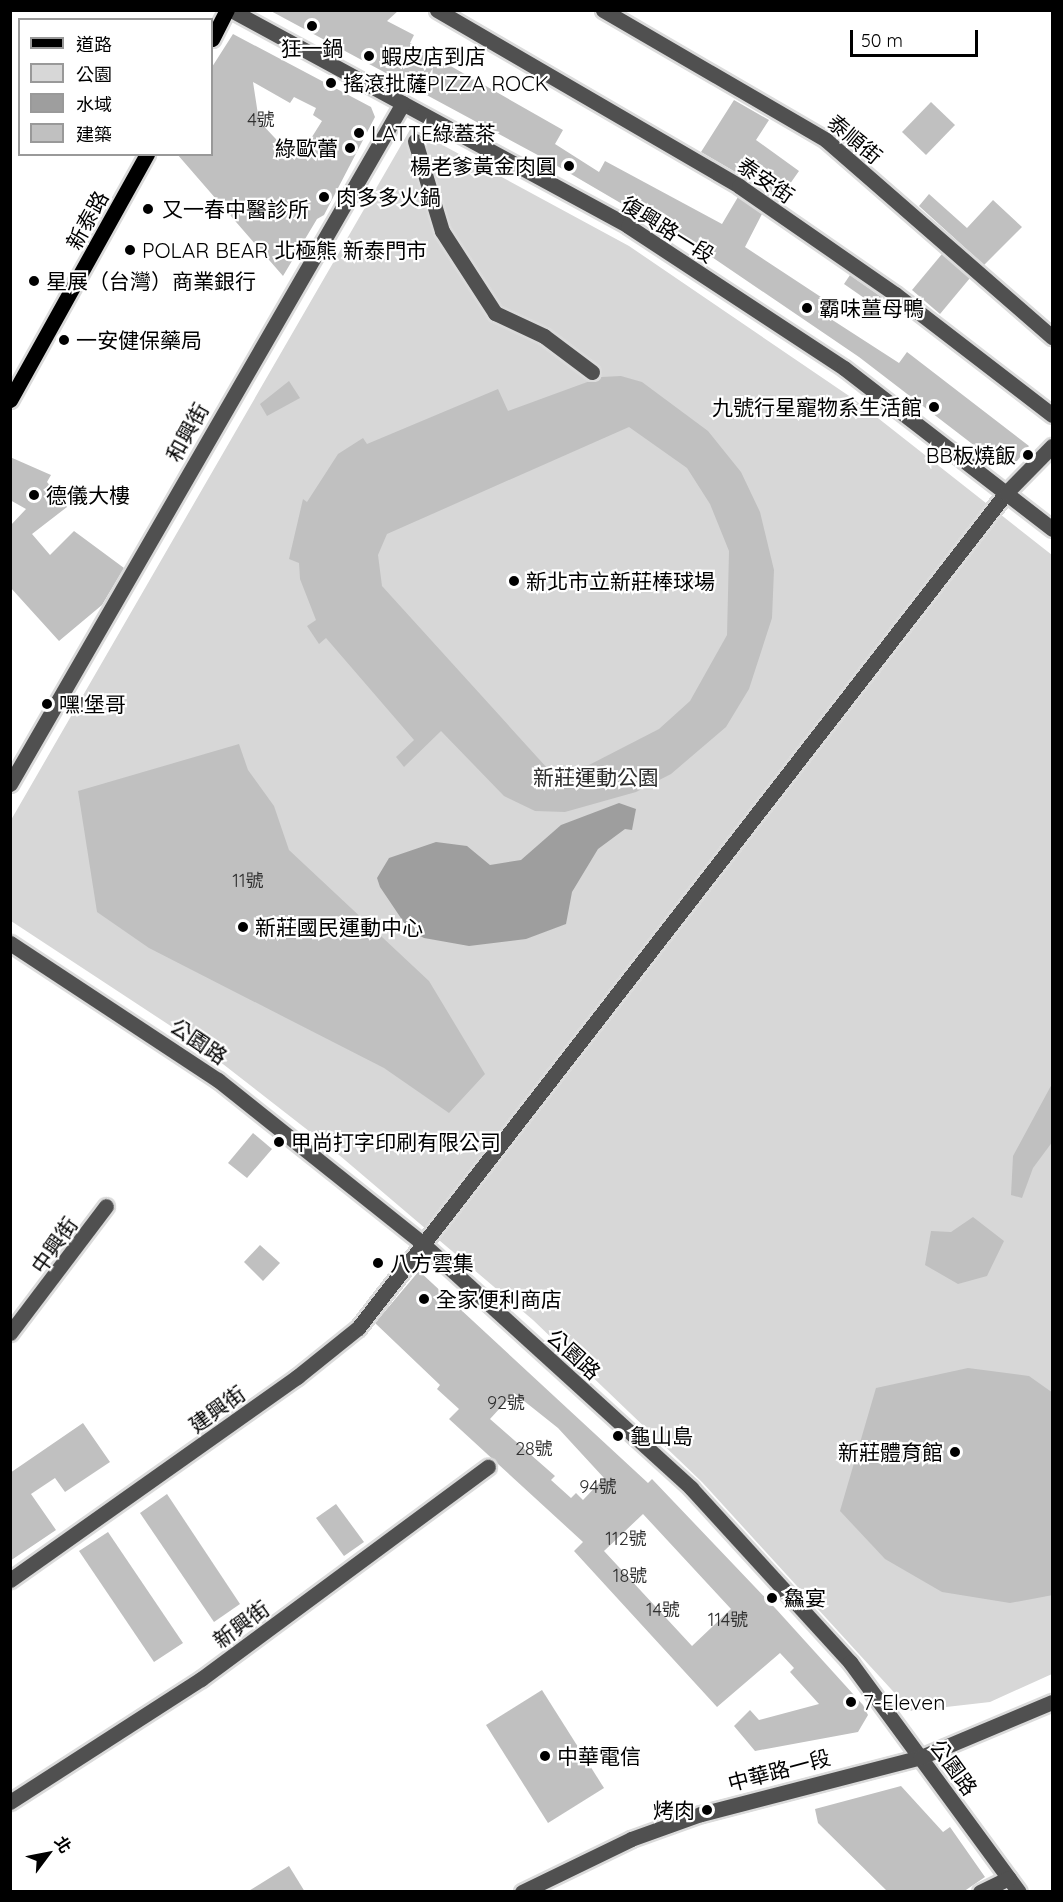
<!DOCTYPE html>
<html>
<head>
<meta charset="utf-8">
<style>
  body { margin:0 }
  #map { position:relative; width:1063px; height:1902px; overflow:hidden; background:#fff; font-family:Quicksand,"Noto Sans TC",sans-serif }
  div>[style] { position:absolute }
  .green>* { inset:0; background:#d7d7d7 }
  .water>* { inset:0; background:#9e9e9e }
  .building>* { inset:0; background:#c0c0c0 }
  .roads { filter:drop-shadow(2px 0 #dbdbdb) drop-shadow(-2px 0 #dbdbdb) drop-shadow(0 2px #dbdbdb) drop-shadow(0 -2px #dbdbdb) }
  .minor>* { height:15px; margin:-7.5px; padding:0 7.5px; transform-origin:7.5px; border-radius:7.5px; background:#505050 }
  .major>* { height:15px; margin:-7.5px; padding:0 7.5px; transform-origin:7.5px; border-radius:7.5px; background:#000 }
  .dots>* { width:16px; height:16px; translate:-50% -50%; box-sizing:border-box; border:3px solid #fff; border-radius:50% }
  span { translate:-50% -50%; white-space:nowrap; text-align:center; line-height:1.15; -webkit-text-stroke:4.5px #fff; paint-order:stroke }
  .number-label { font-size:18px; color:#303030 }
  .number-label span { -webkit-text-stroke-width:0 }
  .poi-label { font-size:21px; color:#000 }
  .left { translate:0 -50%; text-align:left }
  .right { translate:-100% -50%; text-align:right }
  .street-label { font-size:21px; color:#000 }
  .park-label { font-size:21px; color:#2e2e2e }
  .frame { position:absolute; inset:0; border:12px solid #000; pointer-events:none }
  .legend { position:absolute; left:18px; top:18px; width:195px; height:138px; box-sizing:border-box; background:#fff; border:2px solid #999; margin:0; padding:8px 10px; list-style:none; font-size:18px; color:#000 }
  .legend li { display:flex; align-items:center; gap:12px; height:30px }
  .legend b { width:30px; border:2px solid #999 }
  .north { position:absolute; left:18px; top:1824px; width:60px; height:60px; -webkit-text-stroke:4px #fff; paint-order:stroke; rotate:58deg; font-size:16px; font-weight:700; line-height:24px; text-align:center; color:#000 }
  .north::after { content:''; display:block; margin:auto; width:21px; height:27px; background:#000; clip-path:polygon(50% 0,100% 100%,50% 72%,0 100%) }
  .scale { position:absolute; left:850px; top:30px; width:128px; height:27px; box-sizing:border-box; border:3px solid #000; border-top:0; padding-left:8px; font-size:18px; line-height:21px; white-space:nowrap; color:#000; -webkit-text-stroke:4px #fff; paint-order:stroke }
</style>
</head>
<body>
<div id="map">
  <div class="green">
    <i style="clip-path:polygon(411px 128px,629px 246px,855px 400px,1052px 555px,1052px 1674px,990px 1702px,911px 1711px,702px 1482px,533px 1320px,332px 1149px,192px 1040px,11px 921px,11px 820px)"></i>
  </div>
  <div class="water">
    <i style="clip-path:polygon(619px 803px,636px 809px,632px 830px,625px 829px,598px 849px,572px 892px,566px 924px,526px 939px,469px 946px,424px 938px,409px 930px,380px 887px,377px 878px,389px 858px,436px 842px,467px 846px,490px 865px,521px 860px,561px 825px)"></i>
  </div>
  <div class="building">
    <i style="clip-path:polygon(269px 10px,399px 10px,387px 21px,414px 35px,410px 43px,563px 130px,555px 144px,599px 172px,605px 161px,722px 224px,738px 197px,762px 214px,745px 247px,827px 301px,820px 312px,899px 363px,907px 352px,1029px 446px,1017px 461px,1001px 466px,859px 357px,706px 253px,547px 160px)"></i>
    <i style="clip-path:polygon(evenodd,233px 34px,371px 107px,375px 117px,324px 215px,317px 219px,283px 276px,177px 154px,212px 154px,212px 67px,233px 34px,253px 82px,290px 103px,294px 97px,316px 108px,313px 115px,322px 121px,305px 148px,295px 143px,289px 153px,259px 121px,253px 82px)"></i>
    <i style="clip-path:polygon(734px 100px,769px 120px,756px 140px,799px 171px,780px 198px,701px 152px)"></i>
    <i style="clip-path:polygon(931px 102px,955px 125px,926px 155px,902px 132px)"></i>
    <i style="clip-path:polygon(929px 194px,967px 228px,993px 200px,1022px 227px,984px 265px,919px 206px)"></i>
    <i style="clip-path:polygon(942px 254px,970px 278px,940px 314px,912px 290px)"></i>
    <i style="clip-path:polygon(850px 275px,883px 298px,877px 307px,844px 284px)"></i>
    <i style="clip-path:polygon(evenodd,621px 376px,642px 382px,708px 431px,741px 472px,760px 512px,774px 570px,772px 618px,749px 689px,726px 727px,671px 774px,636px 792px,565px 812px,535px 811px,504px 796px,441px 731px,404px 767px,396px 757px,414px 740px,326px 638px,319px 644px,307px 626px,316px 620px,300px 579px,299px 563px,289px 559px,303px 499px,307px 502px,338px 454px,363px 438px,367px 444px,498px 389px,508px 411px,601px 377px,621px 376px,629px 427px,687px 468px,710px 504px,729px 551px,727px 635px,690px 701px,659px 729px,589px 765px,548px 769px,382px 586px,378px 555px,387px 534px,629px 427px)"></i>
    <i style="clip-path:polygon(289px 381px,300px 398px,267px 416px,260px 404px)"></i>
    <i style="clip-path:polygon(10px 457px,51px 475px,47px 482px,67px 507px,32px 534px,50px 555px,74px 531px,124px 568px,102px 605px,59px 641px,10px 587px,10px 526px,26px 509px,10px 500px)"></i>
    <i style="clip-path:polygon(239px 744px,248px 770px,274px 806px,289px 850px,429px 981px,485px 1074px,449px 1113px,384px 1068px,149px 948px,97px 912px,78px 791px)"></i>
    <i style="clip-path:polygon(1053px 1082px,1053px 1141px,1033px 1168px,1022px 1198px,1011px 1195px,1013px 1156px)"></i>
    <i style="clip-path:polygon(253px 1133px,272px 1149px,247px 1178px,228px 1163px)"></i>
    <i style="clip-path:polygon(973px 1217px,1004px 1241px,987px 1276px,958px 1284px,925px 1265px,931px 1231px,951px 1232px)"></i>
    <i style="clip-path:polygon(260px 1245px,280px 1263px,263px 1281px,244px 1262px)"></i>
    <i style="clip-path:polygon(evenodd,419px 1271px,648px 1483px,652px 1479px,776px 1609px,863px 1705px,868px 1715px,858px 1732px,755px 1751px,734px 1726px,750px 1710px,759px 1720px,819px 1704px,790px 1672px,794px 1668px,780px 1653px,717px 1707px,574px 1551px,583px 1542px,449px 1419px,459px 1409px,437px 1389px,440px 1385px,375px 1323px,419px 1271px,514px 1393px,558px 1428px,604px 1478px,583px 1500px,576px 1493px,571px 1498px,551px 1480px,555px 1476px,490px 1419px,514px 1393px,419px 1271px,643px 1514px,731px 1609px,692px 1646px,604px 1551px,643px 1514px)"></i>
    <i style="clip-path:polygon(968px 1368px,1029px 1376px,1053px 1393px,1053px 1595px,1010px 1603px,942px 1592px,885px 1559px,840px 1511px,876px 1388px)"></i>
    <i style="clip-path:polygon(83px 1423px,110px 1462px,65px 1492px,55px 1478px,31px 1494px,56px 1530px,10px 1561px,10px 1473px)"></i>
    <i style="clip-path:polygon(167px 1494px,240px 1604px,214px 1622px,140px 1513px)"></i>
    <i style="clip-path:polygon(336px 1504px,364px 1542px,344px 1556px,316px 1518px)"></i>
    <i style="clip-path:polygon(108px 1532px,183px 1643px,154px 1662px,79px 1551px)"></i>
    <i style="clip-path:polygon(542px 1690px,604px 1788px,548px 1823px,486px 1725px)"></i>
    <i style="clip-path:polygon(901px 1786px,943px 1832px,950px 1827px,985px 1877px,963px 1892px,888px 1892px,818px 1823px,815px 1809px)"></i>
    <i style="clip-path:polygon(289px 1866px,305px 1892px,247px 1892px)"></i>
  </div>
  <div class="roads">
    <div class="minor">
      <i style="left:231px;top:10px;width:452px;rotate:28.5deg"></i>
      <i style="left:628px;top:226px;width:258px;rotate:33.3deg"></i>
      <i style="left:844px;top:368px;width:263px;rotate:37.7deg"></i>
      <i style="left:437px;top:10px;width:350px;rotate:30.2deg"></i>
      <i style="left:739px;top:186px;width:190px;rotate:34.7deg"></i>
      <i style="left:895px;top:294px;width:198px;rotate:37.6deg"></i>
      <i style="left:603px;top:10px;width:258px;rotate:30.2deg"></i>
      <i style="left:826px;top:140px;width:300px;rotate:41.1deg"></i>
      <i style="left:415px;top:141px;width:94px;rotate:73.3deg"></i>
      <i style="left:442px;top:231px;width:98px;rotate:57.1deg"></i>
      <i style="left:495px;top:313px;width:54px;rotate:25.1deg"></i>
      <i style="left:544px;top:336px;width:60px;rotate:36.9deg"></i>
      <i style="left:10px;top:784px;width:786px;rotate:-60.01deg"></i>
      <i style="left:10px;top:943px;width:249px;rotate:33.4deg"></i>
      <i style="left:218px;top:1080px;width:261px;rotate:38.6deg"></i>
      <i style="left:422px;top:1243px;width:364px;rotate:42.3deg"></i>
      <i style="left:691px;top:1488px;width:236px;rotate:47.6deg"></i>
      <i style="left:850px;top:1662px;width:285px;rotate:53.7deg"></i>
      <i style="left:10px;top:1333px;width:159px;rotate:-52.9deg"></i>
      <i style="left:10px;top:1580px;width:352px;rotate:-35.3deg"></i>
      <i style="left:297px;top:1377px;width:78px;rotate:-38.8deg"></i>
      <i style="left:358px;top:1328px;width:1057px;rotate:-52.19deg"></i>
      <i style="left:1006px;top:493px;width:66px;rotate:-45.6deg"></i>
      <i style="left:10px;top:1802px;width:227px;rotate:-32.8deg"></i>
      <i style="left:201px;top:1679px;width:357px;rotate:-36.5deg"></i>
      <i style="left:522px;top:1892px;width:121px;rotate:-25.9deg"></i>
      <i style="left:631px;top:1839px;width:74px;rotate:-19.7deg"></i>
      <i style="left:701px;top:1814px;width:227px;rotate:-14.5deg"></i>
      <i style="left:921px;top:1757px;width:142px;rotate:-22.8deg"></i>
      <i style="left:980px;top:1892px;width:32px;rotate:-26deg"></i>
    </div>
    <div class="major">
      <i style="left:212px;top:39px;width:33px;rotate:-63deg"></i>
      <i style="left:10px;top:400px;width:282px;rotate:-60.9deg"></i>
    </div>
  </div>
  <div class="dots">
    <i style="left:312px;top:26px;background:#000"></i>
    <i style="left:369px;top:56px;background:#000"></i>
    <i style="left:331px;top:83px;background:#000"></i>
    <i style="left:359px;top:133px;background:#000"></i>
    <i style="left:350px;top:148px;background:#000"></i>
    <i style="left:569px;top:166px;background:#000"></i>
    <i style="left:324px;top:197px;background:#000"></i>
    <i style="left:148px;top:209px;background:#000"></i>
    <i style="left:130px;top:250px;background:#000"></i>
    <i style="left:34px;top:281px;background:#000"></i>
    <i style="left:807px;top:308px;background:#000"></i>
    <i style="left:64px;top:340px;background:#000"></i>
    <i style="left:934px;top:407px;background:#000"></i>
    <i style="left:1028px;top:455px;background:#000"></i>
    <i style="left:34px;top:495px;background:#000"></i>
    <i style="left:514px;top:581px;background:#000"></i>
    <i style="left:47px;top:704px;background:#000"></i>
    <i style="left:243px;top:927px;background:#000"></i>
    <i style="left:279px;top:1142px;background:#000"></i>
    <i style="left:378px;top:1263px;background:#000"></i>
    <i style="left:424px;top:1299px;background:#000"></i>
    <i style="left:618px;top:1436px;background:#000"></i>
    <i style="left:955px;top:1452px;background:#000"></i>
    <i style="left:772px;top:1598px;background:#000"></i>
    <i style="left:851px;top:1702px;background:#000"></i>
    <i style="left:545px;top:1756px;background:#000"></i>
    <i style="left:707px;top:1810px;background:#000"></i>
  </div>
  <div class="number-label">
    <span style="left:261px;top:120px">4號</span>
    <span style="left:248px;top:881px">11號</span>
    <span style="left:506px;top:1403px">92號</span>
    <span style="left:534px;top:1449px">28號</span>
    <span style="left:598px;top:1487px">94號</span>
    <span style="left:626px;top:1539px">112號</span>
    <span style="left:630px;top:1576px">18號</span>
    <span style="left:663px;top:1610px">14號</span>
    <span style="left:728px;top:1620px">114號</span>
  </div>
  <div class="poi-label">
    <span style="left:312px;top:48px">狂一鍋</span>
    <span class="left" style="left:381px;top:56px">蝦皮店到店</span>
    <span class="left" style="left:343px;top:83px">搖滾批薩PIZZA ROCK</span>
    <span class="left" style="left:371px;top:133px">LATTE綠蓋茶</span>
    <span class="right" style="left:338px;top:148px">綠歐蕾</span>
    <span class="right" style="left:557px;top:166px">楊老爹黃金肉圓</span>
    <span class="left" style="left:336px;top:197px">肉多多火鍋</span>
    <span class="left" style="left:162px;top:209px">又一春中醫診所</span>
    <span class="left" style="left:142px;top:250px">POLAR BEAR 北極熊 新泰門市</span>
    <span class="left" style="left:46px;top:281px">星展（台灣）商業銀行</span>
    <span class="left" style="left:819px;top:308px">霸味薑母鴨</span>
    <span class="left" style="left:76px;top:340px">一安健保藥局</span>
    <span class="right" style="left:922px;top:407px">九號行星寵物系生活館</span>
    <span class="right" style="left:1016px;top:455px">BB板燒飯</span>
    <span class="left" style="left:46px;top:495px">德儀大樓</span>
    <span class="left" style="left:526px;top:581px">新北市立新莊棒球場</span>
    <span class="left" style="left:59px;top:704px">嘿!堡哥</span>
    <span class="left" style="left:255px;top:927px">新莊國民運動中心</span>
    <span class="left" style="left:291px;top:1142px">甲尚打字印刷有限公司</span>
    <span class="left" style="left:390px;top:1263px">八方雲集</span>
    <span class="left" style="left:436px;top:1299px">全家便利商店</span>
    <span class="left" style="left:630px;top:1436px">龜山島</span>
    <span class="right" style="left:943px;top:1452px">新莊體育館</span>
    <span class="left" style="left:784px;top:1598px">鱻宴</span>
    <span class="left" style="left:863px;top:1702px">7-Eleven</span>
    <span class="left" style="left:557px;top:1756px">中華電信</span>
    <span class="right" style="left:695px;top:1810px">烤肉</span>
  </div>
  <div class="street-label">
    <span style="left:855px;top:139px;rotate:40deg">泰順街</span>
    <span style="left:766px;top:180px;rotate:34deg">泰安街</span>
    <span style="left:87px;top:220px;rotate:-61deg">新泰路</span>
    <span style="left:668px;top:229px;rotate:32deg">復興路一段</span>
    <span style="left:187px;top:432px;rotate:-61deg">和興街</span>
    <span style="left:199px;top:1041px;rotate:34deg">公園路</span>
    <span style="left:54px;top:1245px;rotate:-55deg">中興街</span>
    <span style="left:574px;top:1354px;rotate:42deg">公園路</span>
    <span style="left:217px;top:1409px;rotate:-36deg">建興街</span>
    <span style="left:241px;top:1624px;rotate:-36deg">新興街</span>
    <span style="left:954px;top:1767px;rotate:54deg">公園路</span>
    <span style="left:779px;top:1770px;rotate:-15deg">中華路一段</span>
  </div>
  <div class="park-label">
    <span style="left:596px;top:777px">新莊運動公園</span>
  </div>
  <div class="frame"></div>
  <ul class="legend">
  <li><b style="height:8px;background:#000"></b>道路</li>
  <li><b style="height:16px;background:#d7d7d7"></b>公園</li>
  <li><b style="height:16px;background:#9e9e9e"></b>水域</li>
  <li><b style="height:16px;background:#c0c0c0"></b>建築</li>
  </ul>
  <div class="north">北</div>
  <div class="scale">50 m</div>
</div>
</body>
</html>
